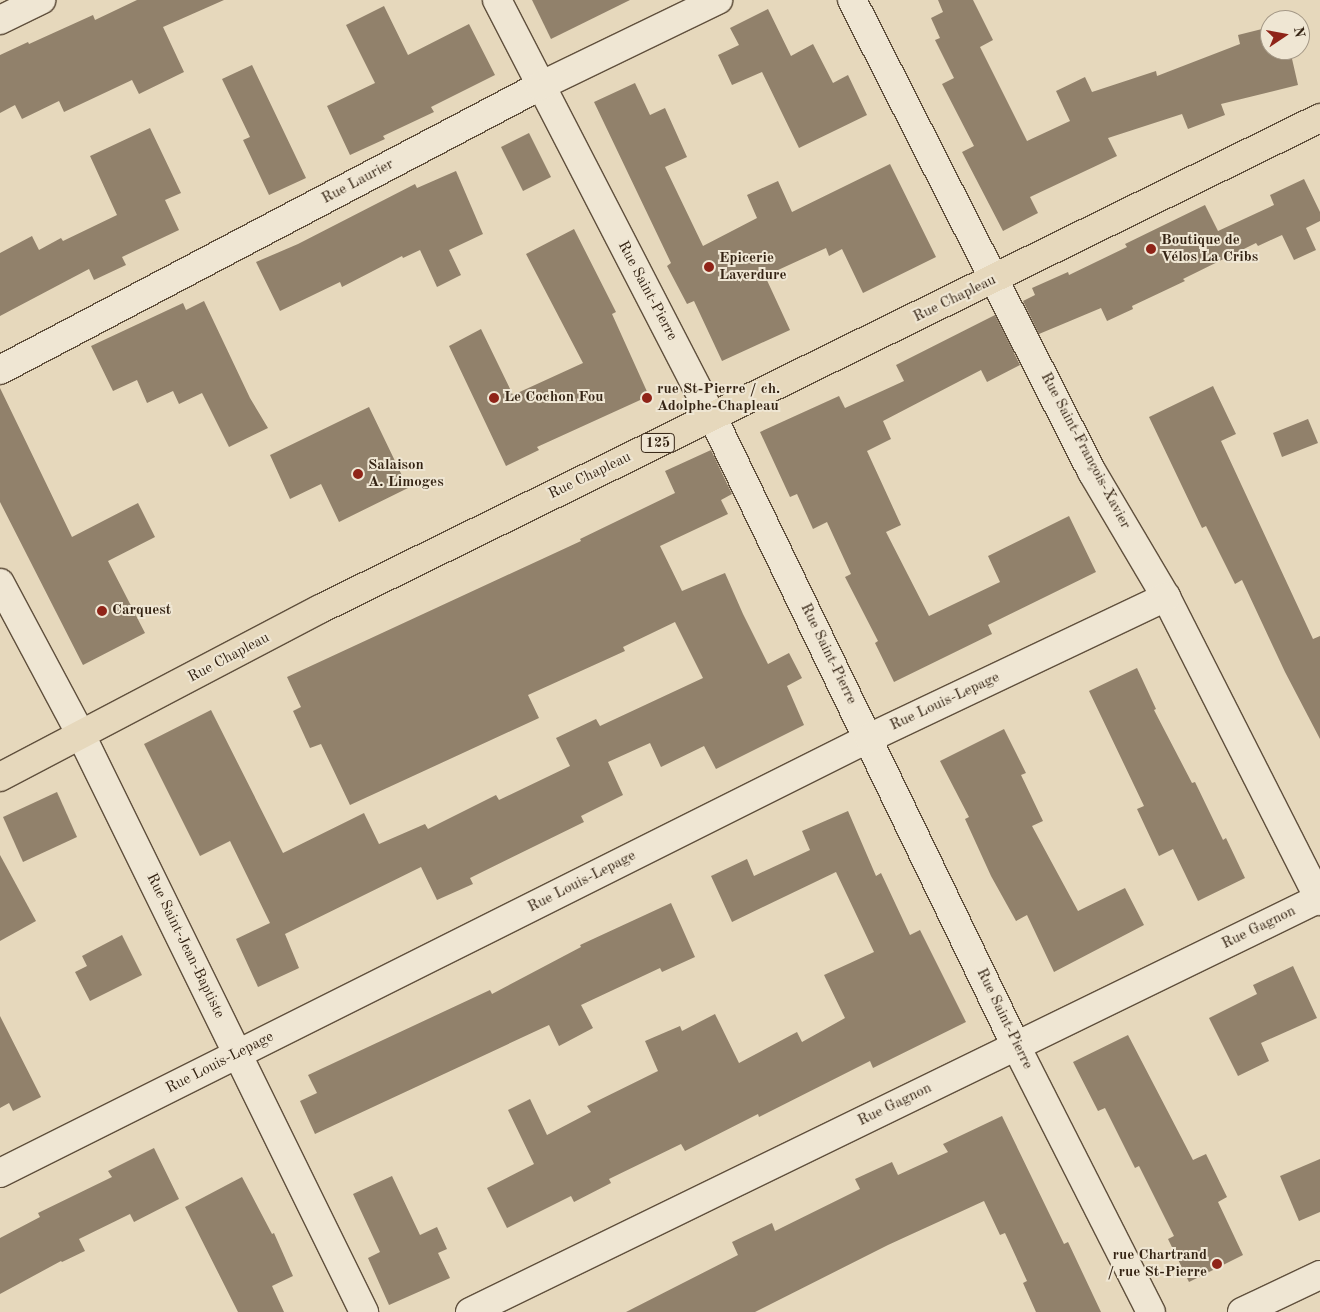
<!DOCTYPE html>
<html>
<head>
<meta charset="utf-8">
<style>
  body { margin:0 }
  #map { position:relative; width:1320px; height:1312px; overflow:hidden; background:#e6d8bc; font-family:"Old Standard TT",serif }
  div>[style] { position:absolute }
  .building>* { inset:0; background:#91816b }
  .roads { filter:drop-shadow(1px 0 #60503d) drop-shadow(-1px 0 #60503d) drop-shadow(0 1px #60503d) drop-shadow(0 -1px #60503d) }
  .minor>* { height:28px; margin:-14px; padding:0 14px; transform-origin:14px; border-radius:14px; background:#efe6d3 }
  .primary>* { height:28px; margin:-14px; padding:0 14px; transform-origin:14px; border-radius:14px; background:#e6d8bc }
  .dots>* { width:14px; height:14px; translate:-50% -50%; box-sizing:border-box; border:2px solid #efe6d3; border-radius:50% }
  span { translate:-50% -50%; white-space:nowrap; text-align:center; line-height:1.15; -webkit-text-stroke:4px #efe6d3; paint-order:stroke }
  .shield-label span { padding:1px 4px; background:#efe6d3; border:1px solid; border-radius:4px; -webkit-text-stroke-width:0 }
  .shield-label { font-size:14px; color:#342313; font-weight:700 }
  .street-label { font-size:15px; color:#342313 }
  .poi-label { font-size:15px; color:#342313; font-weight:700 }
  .left { translate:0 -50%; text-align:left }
  .right { translate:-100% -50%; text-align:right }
  .north { position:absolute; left:1260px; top:10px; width:50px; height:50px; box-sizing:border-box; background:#efe6d3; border:1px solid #a49886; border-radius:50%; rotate:78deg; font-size:14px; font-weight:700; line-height:20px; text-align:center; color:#342313 }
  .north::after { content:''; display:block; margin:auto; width:18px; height:22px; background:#8f2418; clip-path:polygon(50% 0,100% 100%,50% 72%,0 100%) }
</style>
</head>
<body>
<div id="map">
  <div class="building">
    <i style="clip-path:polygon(137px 0,224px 0,163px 27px,184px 72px,139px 94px,132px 80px,64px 112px,59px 101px,22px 119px,15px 105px,0 113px,0 55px,28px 42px,29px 44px,93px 15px,95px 20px)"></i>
    <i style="clip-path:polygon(532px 0,630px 0,551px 39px)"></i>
    <i style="clip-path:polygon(938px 0,973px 0,993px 40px,980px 47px,1027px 141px,1070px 121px,1056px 91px,1085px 77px,1092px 92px,1156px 71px,1157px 76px,1240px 44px,1238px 35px,1270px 27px,1270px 50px,1290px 50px,1298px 85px,1221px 104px,1225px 115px,1188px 129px,1182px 114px,1108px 138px,1117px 156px,1030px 197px,1038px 213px,1003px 231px,962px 152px,974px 146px,942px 84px,954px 78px,935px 40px,940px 38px,931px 18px,943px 12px)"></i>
    <i style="clip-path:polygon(384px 6px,408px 55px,469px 24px,495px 75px,431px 107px,434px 112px,383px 136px,385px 139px,350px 155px,327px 106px,375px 83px,346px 25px)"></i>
    <i style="clip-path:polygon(768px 9px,791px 56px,813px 44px,833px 83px,848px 75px,867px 115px,799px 148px,762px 72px,732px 85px,718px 55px,739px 45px,730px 28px)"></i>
    <i style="clip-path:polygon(252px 65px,306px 178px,269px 195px,243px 140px,250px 137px,222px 79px)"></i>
    <i style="clip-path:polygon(635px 83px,650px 115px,665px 108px,687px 157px,665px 167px,703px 246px,757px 218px,747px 195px,778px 181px,792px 212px,890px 164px,936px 257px,863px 293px,842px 249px,829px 256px,826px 248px,765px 276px,790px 330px,722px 361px,694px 301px,687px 304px,667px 266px,671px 263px,594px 102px)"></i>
    <i style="clip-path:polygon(150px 128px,181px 193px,165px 200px,179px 230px,122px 257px,126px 265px,94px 280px,89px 269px,0 316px,0 253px,32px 236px,39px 250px,61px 238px,63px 241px,117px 215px,90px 156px)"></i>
    <i style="clip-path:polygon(529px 133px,551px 177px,523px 191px,501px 147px)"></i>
    <i style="clip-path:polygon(456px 171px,483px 234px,449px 250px,461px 275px,437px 287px,420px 250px,403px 258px,402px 256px,342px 287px,340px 282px,280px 311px,256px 262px,298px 244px,415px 184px,417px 188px)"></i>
    <i style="clip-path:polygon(1304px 179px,1320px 212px,1320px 221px,1306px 228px,1316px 250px,1294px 260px,1282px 235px,1258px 246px,1256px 243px,1183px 279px,1185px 281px,1132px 306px,1133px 309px,1107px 321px,1101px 308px,1039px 334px,1023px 301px,1035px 295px,1032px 288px,1068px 272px,1069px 275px,1127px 247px,1125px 244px,1205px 205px,1218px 231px,1274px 205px,1270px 195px)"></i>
    <i style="clip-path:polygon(574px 229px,616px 312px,612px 314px,649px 396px,537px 447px,539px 450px,506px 466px,449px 346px,481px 329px,513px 395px,583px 363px,526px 254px)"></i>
    <i style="clip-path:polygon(204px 301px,250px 398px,268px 428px,229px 447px,202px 393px,179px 404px,173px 391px,147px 403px,137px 380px,113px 391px,91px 346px,183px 303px,186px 310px)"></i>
    <i style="clip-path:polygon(995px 315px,1020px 365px,987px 382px,981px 370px,883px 421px,891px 439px,867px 451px,901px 525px,886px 532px,929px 616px,1000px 582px,988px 556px,1069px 516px,1096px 572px,988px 625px,992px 634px,894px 682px,875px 643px,878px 641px,845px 577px,851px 574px,827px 522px,813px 529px,797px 494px,790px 497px,760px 432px,839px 396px,845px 408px,904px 381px,896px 365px)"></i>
    <i style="clip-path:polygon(1213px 386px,1236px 434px,1221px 441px,1313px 639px,1320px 636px,1320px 739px,1285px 672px,1242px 580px,1235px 584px,1206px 526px,1202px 528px,1149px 417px)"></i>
    <i style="clip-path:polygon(0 388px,72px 537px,138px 503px,155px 537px,108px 561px,145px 633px,83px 665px,0 502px)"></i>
    <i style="clip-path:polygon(369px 407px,408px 488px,339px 522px,321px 484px,290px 499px,270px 455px)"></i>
    <i style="clip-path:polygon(1308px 419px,1318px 443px,1282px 457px,1273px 433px)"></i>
    <i style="clip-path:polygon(711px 450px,732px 494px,721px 500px,728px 514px,660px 546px,682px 591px,725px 573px,743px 614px,768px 664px,789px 653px,802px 678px,787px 686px,804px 725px,716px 769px,704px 746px,661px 767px,650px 743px,608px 762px,623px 795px,581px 816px,584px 822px,470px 878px,473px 884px,437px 900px,421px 867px,285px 934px,299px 968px,258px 987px,236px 939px,270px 923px,230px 841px,200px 856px,144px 744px,211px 710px,283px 853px,364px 813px,379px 844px,425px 824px,428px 829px,496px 795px,499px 800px,570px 766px,556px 738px,596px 719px,600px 726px,703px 678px,675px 622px,623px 647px,625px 651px,528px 695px,539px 718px,350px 805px,321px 744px,310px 748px,293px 711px,301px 707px,287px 677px,581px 541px,580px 539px,675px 493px,665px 471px)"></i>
    <i style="clip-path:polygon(1137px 668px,1156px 709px,1154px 710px,1192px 783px,1195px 782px,1223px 840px,1226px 838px,1245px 878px,1198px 901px,1173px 849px,1159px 856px,1137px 809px,1144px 806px,1089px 691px)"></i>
    <i style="clip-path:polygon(1004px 729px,1026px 773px,1021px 775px,1043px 821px,1032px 826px,1078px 911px,1125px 888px,1144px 925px,1054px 972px,1027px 915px,1016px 921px,991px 876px,965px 819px,969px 817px,940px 761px)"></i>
    <i style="clip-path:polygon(57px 792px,77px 837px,23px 862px,3px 817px)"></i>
    <i style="clip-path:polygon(848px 811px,876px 876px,881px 873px,910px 935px,920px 930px,966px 1022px,873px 1068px,870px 1061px,759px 1117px,758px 1114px,685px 1151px,681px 1144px,609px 1179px,611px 1183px,574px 1202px,571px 1196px,507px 1228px,487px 1188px,534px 1164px,508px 1110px,530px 1099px,547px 1135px,591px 1112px,587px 1106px,658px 1071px,645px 1041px,680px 1026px,682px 1031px,715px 1014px,739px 1063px,797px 1032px,802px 1042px,845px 1018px,824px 975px,874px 952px,836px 872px,732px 922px,711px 876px,747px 859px,754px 876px,810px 850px,802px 831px)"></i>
    <i style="clip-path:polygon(0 855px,36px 921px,0 941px)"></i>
    <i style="clip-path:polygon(671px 903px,695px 957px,662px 972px,660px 968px,581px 1005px,593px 1028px,559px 1046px,549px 1025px,315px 1134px,300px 1101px,317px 1093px,308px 1075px,490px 990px,492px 994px,581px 947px,580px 945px)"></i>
    <i style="clip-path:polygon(122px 935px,142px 975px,90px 1001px,75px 972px,87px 966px,82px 956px)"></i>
    <i style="clip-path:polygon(1293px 966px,1317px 1018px,1261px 1043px,1269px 1061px,1238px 1076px,1209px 1018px,1257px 994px,1253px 985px)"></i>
    <i style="clip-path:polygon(0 1016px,41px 1097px,13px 1111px,9px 1103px,0 1108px)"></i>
    <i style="clip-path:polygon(1128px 1035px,1193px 1160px,1206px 1154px,1227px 1197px,1218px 1202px,1243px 1255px,1189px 1282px,1168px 1239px,1174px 1236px,1139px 1166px,1135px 1168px,1105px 1108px,1098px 1111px,1073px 1062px)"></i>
    <i style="clip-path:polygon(1002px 1116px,1064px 1244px,1068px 1242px,1101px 1312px,1036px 1312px,1023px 1283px,1027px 1281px,1005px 1233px,1000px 1235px,984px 1201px,888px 1245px,755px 1312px,626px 1312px,738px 1255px,732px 1242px,772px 1223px,775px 1231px,860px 1189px,855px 1179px,892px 1162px,898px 1175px,948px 1152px,943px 1144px)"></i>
    <i style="clip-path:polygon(154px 1148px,179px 1199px,134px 1222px,130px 1214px,79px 1239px,85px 1251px,62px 1262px,61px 1261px,0 1294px,0 1238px,40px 1217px,38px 1213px,112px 1177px,108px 1171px)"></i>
    <i style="clip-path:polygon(1320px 1159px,1320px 1212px,1299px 1221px,1280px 1176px)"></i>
    <i style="clip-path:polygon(392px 1176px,420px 1235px,437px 1227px,447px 1249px,438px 1253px,450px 1278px,389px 1305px,368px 1258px,380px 1252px,353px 1194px)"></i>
    <i style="clip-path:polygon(242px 1177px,272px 1234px,274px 1233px,293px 1276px,272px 1286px,284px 1312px,238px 1312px,185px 1207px)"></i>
  </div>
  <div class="roads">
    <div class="minor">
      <i style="left:497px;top:0;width:468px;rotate:62.7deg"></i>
      <i style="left:712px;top:416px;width:700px;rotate:64.24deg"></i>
      <i style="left:1016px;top:1046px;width:298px;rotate:63.1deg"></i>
      <i style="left:852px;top:0;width:530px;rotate:63.05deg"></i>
      <i style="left:1092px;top:472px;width:145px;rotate:59.4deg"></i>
      <i style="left:1166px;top:597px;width:341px;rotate:63.1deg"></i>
      <i style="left:0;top:20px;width:46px;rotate:-26deg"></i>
      <i style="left:0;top:370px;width:610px;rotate:-27.74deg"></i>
      <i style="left:540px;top:86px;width:198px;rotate:-25.8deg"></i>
      <i style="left:0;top:583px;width:172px;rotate:61.9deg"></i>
      <i style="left:81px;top:735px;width:643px;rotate:63.87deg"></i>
      <i style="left:0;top:1173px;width:972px;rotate:-26.59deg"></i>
      <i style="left:869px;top:738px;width:329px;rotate:-25.4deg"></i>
      <i style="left:470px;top:1312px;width:945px;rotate:-25.97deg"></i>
      <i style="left:1242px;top:1312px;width:86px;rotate:-25.4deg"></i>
    </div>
    <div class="primary">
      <i style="left:0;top:777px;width:361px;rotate:-27.7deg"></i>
      <i style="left:320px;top:609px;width:1114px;rotate:-26.15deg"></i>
    </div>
  </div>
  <div class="dots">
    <i style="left:1151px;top:249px;background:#8f2418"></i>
    <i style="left:709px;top:267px;background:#8f2418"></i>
    <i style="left:494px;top:398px;background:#8f2418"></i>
    <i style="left:647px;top:398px;background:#8f2418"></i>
    <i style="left:358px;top:474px;background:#8f2418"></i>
    <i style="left:102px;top:611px;background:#8f2418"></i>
    <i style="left:1217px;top:1264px;background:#8f2418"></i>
  </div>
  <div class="shield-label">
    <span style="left:658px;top:443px">125</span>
  </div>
  <div class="street-label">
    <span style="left:358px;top:182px;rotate:-28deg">Rue Laurier</span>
    <span style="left:647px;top:291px;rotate:62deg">Rue Saint-Pierre</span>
    <span style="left:955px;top:299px;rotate:-26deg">Rue Chapleau</span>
    <span style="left:1085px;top:451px;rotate:62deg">Rue Saint-François-Xavier</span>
    <span style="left:590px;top:476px;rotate:-26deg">Rue Chapleau</span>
    <span style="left:828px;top:654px;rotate:64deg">Rue Saint-Pierre</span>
    <span style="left:229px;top:658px;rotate:-28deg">Rue Chapleau</span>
    <span style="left:945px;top:702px;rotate:-25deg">Rue Louis-Lepage</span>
    <span style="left:582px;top:882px;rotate:-27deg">Rue Louis-Lepage</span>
    <span style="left:1259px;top:928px;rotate:-26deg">Rue Gagnon</span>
    <span style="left:185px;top:946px;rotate:64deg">Rue Saint-Jean-Baptiste</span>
    <span style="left:1004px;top:1019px;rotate:64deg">Rue Saint-Pierre</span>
    <span style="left:220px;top:1063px;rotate:-27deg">Rue Louis-Lepage</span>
    <span style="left:895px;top:1105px;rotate:-26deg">Rue Gagnon</span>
  </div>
  <div class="poi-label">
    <span class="left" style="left:1161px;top:249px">Boutique de<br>Vélos La Cribs</span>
    <span class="left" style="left:719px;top:267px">Epicerie<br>Laverdure</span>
    <span class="left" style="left:657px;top:398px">rue St-Pierre / ch.<br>Adolphe-Chapleau</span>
    <span class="left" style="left:504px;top:398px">Le Cochon Fou</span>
    <span class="left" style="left:368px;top:474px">Salaison<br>A. Limoges</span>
    <span class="left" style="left:112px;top:611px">Carquest</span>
    <span class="right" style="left:1207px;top:1264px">rue Chartrand<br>/ rue St-Pierre</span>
  </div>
  <div class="north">N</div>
</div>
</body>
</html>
